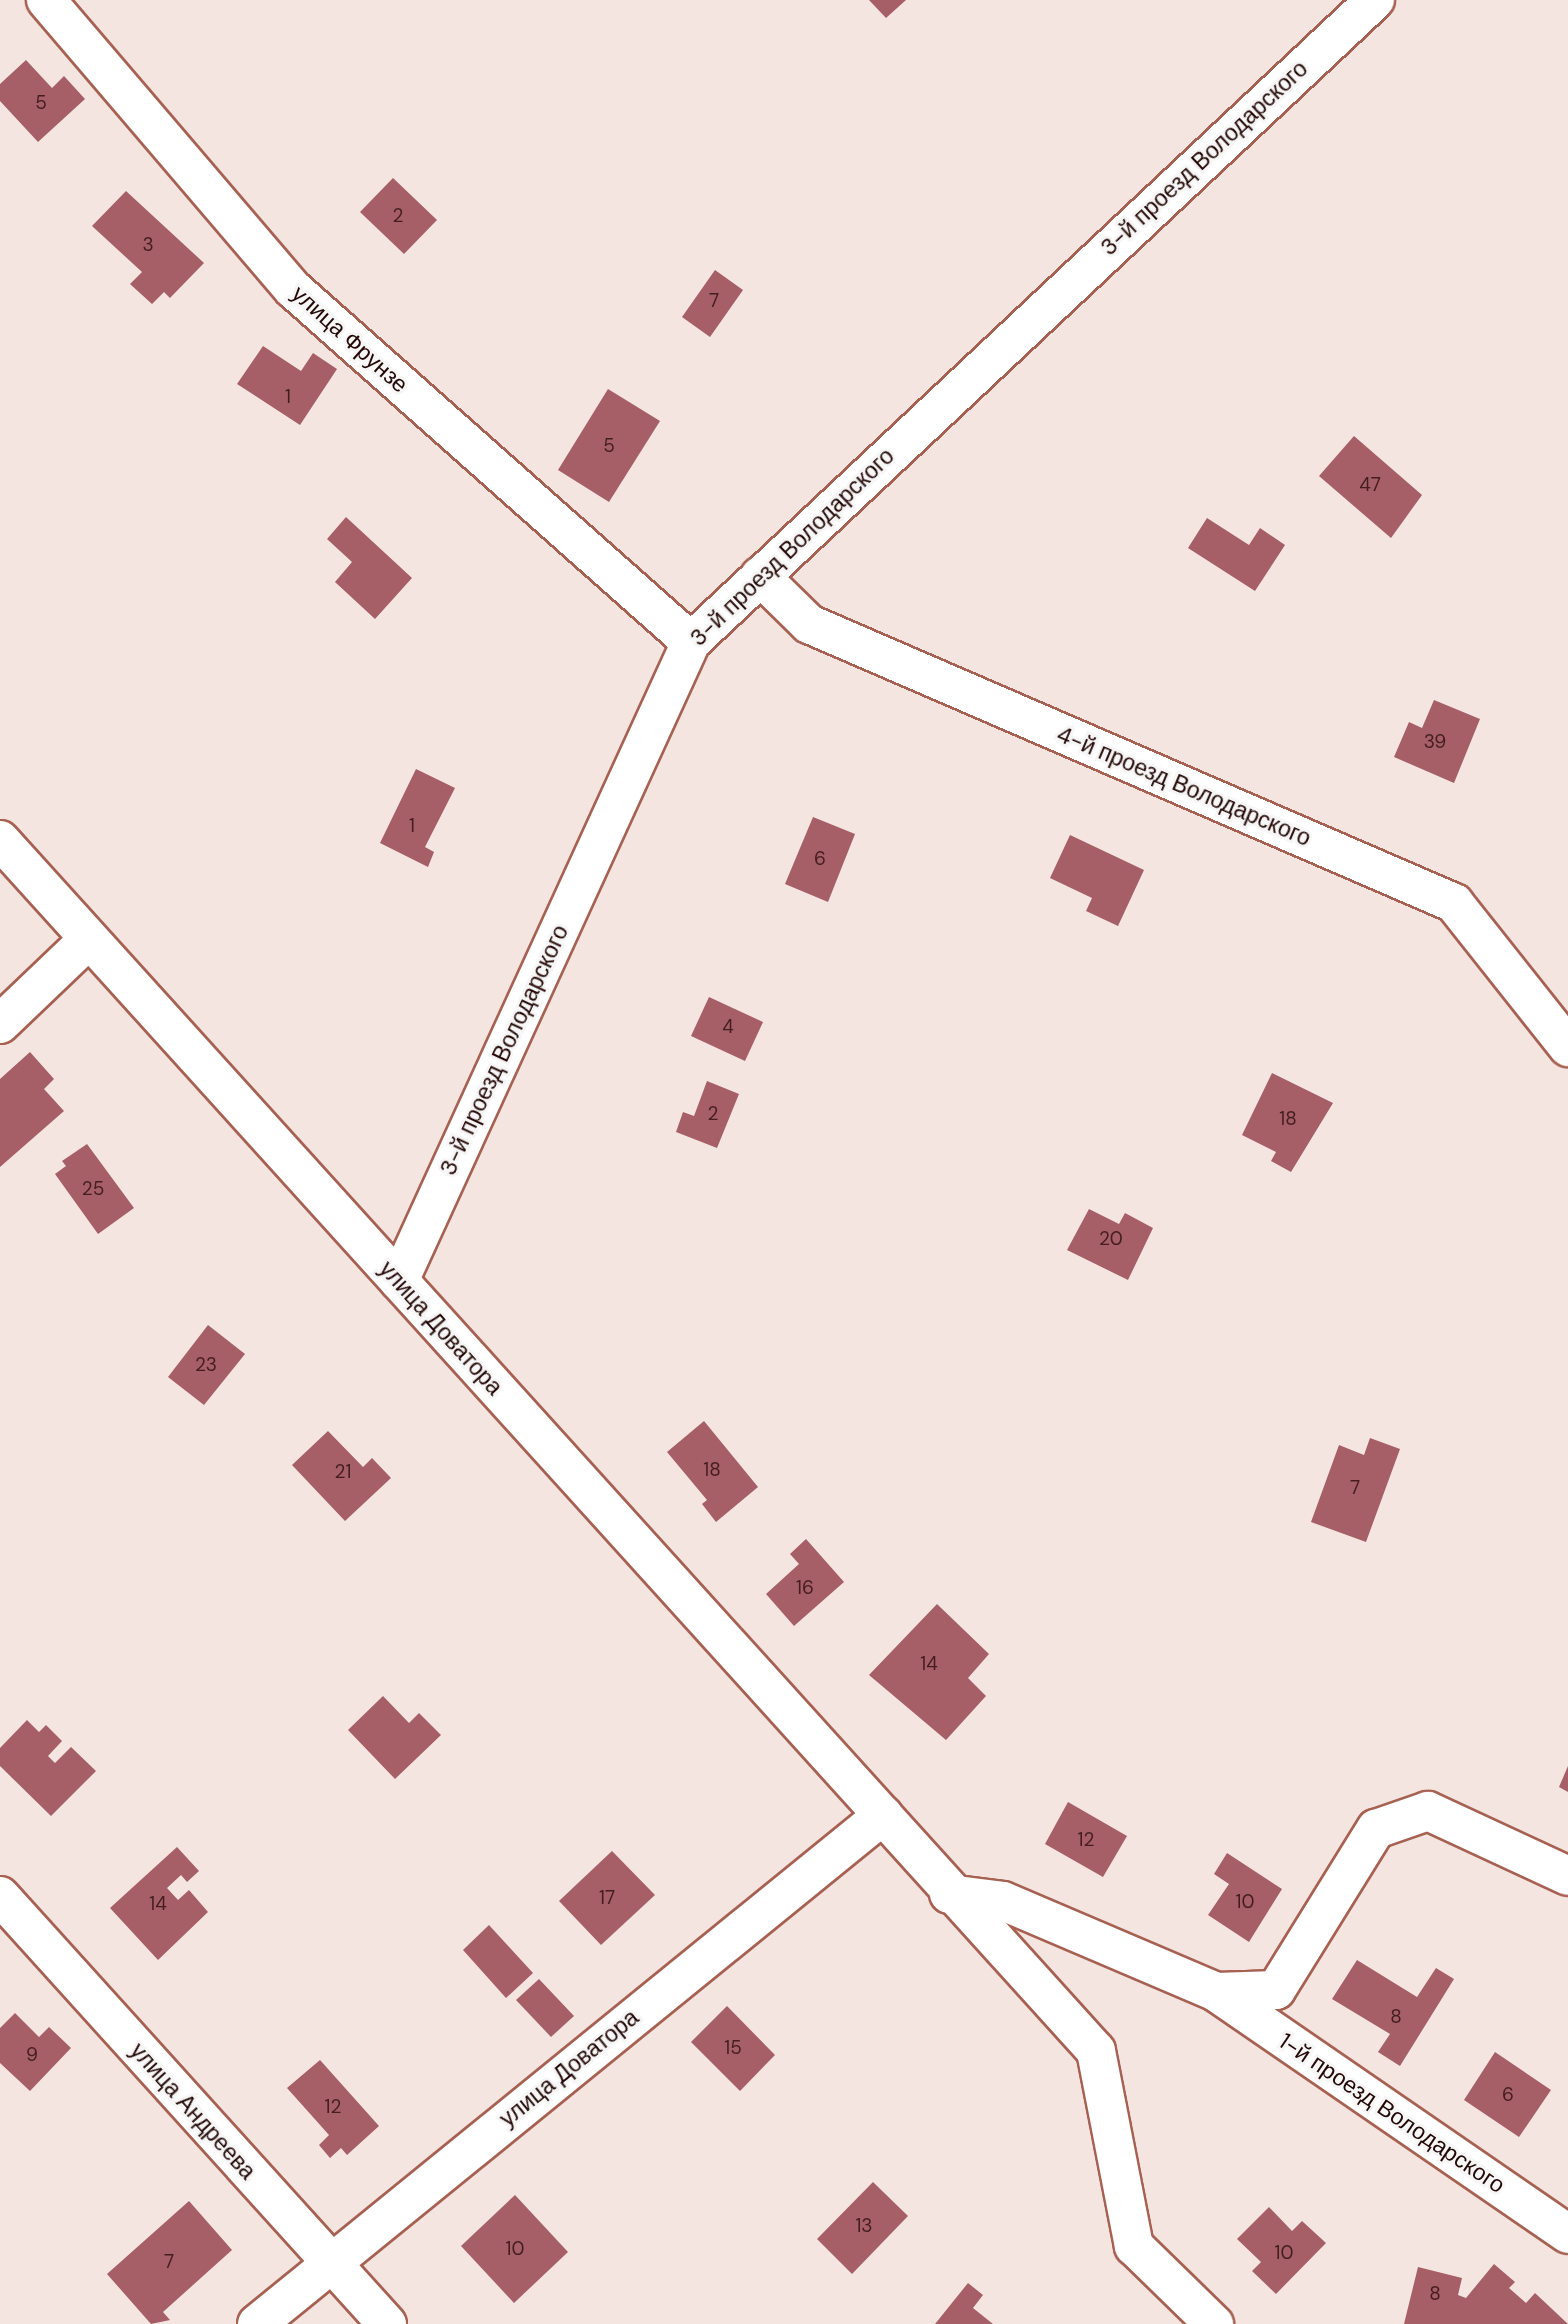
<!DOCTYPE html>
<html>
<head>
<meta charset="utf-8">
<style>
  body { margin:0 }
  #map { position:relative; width:1568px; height:2324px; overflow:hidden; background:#f5e5e1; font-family:"DM Sans",sans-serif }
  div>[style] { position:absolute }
  .building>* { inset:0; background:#a65e67 }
  .roads { filter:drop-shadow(2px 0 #a76152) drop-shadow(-2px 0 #a76152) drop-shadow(0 2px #a76152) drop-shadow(0 -2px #a76152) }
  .minor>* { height:38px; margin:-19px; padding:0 19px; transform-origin:19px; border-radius:19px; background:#fff }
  span { translate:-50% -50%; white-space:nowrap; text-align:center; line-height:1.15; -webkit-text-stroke:6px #f6f6f6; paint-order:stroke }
  .number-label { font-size:19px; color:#441e1e }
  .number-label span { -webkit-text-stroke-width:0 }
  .street-label { font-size:23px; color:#230805 }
</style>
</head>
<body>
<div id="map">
  <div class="building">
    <i style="clip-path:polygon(869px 0,906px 0,886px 18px)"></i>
    <i style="clip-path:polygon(26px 60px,52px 88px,64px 76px,85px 99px,38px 142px,0 101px,0 84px)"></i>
    <i style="clip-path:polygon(393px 178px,437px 220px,404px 254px,360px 212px)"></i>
    <i style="clip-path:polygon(126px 191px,204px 263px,170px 298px,164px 292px,152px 304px,130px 284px,142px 272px,92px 226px)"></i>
    <i style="clip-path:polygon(715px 270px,743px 290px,710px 337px,682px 317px)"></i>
    <i style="clip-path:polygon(263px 346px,301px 371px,313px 353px,337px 369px,300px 425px,237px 384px)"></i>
    <i style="clip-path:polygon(608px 389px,660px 421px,609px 502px,558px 470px)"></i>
    <i style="clip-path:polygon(1354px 436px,1422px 495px,1391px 538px,1319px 476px)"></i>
    <i style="clip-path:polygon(346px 517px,412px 578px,375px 619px,335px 582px,352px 562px,327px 539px)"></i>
    <i style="clip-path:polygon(1207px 518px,1249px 545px,1260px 528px,1285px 545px,1255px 591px,1188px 548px)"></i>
    <i style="clip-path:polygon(1434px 700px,1480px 719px,1454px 783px,1394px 757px,1409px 722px,1422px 728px)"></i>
    <i style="clip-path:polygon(416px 769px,455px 788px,425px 847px,434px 852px,428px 867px,380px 843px)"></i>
    <i style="clip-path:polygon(813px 817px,855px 834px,828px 902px,785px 884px)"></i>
    <i style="clip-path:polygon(1070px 835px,1144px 870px,1118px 926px,1086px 911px,1092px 898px,1050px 878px)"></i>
    <i style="clip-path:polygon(709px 997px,763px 1022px,745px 1061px,691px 1036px)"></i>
    <i style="clip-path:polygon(30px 1052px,54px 1079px,44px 1089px,64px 1111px,0 1167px,0 1079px)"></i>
    <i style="clip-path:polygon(1272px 1073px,1333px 1103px,1291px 1172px,1271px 1161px,1276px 1152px,1242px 1135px)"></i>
    <i style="clip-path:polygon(707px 1081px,739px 1094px,717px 1148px,676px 1132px,683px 1112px,694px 1116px)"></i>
    <i style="clip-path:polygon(87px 1144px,134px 1208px,98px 1234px,55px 1174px,66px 1166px,62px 1161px)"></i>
    <i style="clip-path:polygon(1089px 1209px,1119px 1224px,1125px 1213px,1153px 1228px,1128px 1280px,1067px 1250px)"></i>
    <i style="clip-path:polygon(208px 1325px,245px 1354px,204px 1405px,168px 1377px)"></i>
    <i style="clip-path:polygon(704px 1421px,758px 1487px,716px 1522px,702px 1504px,707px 1500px,667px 1452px)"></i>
    <i style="clip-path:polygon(328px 1431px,363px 1467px,372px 1458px,391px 1478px,345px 1521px,292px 1465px)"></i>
    <i style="clip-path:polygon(1370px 1438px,1400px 1449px,1366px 1542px,1311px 1522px,1339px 1445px,1364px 1455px)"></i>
    <i style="clip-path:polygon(806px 1539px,844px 1582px,794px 1626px,766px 1594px,799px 1564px,790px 1554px)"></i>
    <i style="clip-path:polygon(937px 1604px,989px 1654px,968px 1678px,986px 1696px,946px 1740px,869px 1675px)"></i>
    <i style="clip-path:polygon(383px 1696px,409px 1723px,419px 1713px,441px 1735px,395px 1779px,348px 1730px)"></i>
    <i style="clip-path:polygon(27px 1720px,39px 1732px,46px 1725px,62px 1741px,48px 1756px,55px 1763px,71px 1747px,96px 1771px,51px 1816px,0 1766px,0 1748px)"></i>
    <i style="clip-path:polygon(1568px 1766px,1568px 1792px,1559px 1787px)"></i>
    <i style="clip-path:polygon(1068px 1802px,1127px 1836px,1103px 1877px,1045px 1844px)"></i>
    <i style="clip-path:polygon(177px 1847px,199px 1871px,187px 1882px,181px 1875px,167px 1888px,178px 1900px,189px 1890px,208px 1912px,158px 1960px,110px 1908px)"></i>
    <i style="clip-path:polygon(612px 1851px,655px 1895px,601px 1945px,559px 1901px)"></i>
    <i style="clip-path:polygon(1227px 1853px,1282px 1889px,1249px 1942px,1208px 1915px,1229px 1884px,1214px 1874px)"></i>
    <i style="clip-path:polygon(489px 1925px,533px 1973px,506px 1998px,463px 1950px)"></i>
    <i style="clip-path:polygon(1357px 1960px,1417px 1997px,1436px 1968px,1454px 1979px,1400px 2066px,1378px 2052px,1390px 2034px,1332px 1999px)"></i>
    <i style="clip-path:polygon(539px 1979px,574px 2016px,551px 2037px,516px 2000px)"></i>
    <i style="clip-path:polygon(727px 2006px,775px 2055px,740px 2091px,691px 2042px)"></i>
    <i style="clip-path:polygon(15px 2013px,39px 2037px,49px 2027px,71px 2048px,30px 2091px,0 2063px,0 2028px)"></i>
    <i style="clip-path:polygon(1495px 2052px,1551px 2090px,1519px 2137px,1464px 2100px)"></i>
    <i style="clip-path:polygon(320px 2060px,379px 2126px,347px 2155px,341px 2148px,330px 2158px,319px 2145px,329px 2135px,287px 2088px)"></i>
    <i style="clip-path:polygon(873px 2182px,908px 2216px,852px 2274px,817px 2239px)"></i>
    <i style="clip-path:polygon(515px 2195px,568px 2252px,514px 2303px,461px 2246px)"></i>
    <i style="clip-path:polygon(189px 2201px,232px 2250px,163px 2312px,170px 2320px,151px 2324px,107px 2274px)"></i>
    <i style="clip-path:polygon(1269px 2207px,1292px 2231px,1302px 2221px,1326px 2243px,1276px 2294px,1252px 2271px,1261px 2262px,1237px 2239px)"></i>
    <i style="clip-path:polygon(1494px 2264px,1515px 2282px,1509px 2288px,1526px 2303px,1535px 2293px,1568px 2324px,1404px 2324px,1418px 2267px,1462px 2278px,1458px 2295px,1466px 2298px)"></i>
    <i style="clip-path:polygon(968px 2283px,983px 2295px,973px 2308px,993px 2324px,935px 2324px)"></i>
  </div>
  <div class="roads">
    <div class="minor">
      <i style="left:46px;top:0;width:380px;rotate:49.5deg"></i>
      <i style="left:293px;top:289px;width:532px;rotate:41.57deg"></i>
      <i style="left:760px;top:576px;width:69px;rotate:44.4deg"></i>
      <i style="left:809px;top:624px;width:703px;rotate:23.39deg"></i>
      <i style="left:1454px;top:903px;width:184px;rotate:51.6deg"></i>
      <i style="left:0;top:840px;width:1633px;rotate:47.85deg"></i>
      <i style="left:1096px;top:2051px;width:199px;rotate:79deg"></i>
      <i style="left:1134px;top:2246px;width:112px;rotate:44.3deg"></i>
      <i style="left:0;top:1024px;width:123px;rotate:-43.7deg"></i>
      <i style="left:399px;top:1281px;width:703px;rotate:-65.44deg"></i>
      <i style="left:691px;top:642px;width:938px;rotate:-43.19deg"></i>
      <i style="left:949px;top:1894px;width:54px;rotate:7.4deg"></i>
      <i style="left:1003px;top:1901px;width:232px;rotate:23.1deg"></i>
      <i style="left:1216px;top:1992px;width:60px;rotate:-1.9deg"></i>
      <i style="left:1276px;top:1990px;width:190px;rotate:-58.2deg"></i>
      <i style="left:1376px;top:1829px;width:55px;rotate:-19.1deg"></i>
      <i style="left:1428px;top:1811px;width:154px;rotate:24.9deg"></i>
      <i style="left:0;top:1896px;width:577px;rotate:47.88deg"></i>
      <i style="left:1216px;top:1992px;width:427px;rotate:34.5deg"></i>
      <i style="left:257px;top:2324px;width:807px;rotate:-39.11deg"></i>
    </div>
  </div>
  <div class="number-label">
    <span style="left:41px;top:103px">5</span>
    <span style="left:398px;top:216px">2</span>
    <span style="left:148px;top:245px">3</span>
    <span style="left:714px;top:301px">7</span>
    <span style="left:288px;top:397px">1</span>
    <span style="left:609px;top:446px">5</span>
    <span style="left:1370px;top:485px">47</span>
    <span style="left:1435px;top:742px">39</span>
    <span style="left:412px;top:826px">1</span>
    <span style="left:820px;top:859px">6</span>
    <span style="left:728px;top:1027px">4</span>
    <span style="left:713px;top:1114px">2</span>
    <span style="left:1288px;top:1119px">18</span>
    <span style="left:93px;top:1189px">25</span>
    <span style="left:1111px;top:1239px">20</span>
    <span style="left:206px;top:1365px">23</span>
    <span style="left:712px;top:1470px">18</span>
    <span style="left:343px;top:1472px">21</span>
    <span style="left:1355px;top:1488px">7</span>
    <span style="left:805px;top:1588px">16</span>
    <span style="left:929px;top:1664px">14</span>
    <span style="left:1086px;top:1840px">12</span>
    <span style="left:607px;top:1898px">17</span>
    <span style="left:1245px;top:1902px">10</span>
    <span style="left:158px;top:1904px">14</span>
    <span style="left:1396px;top:2017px">8</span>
    <span style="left:733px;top:2048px">15</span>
    <span style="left:32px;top:2055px">9</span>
    <span style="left:1508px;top:2095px">6</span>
    <span style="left:333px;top:2107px">12</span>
    <span style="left:864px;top:2226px">13</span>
    <span style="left:515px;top:2249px">10</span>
    <span style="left:1284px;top:2253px">10</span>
    <span style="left:169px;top:2262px">7</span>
    <span style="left:1435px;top:2294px">8</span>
  </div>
  <div class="street-label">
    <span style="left:1204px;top:158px;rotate:-43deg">3-й проезд Володарского</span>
    <span style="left:350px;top:339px;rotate:42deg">улица Фрунзе</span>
    <span style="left:792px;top:547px;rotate:-44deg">3-й проезд Володарского</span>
    <span style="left:1184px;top:786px;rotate:23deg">4-й проезд Володарского</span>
    <span style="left:504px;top:1050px;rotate:-65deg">3-й проезд Володарского</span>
    <span style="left:441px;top:1328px;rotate:48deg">улица Доватора</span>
    <span style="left:569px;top:2068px;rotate:-39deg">улица Доватора</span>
    <span style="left:193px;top:2111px;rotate:48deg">улица Андреева</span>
    <span style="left:1392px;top:2113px;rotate:34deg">1-й проезд Володарского</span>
  </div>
</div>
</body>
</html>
